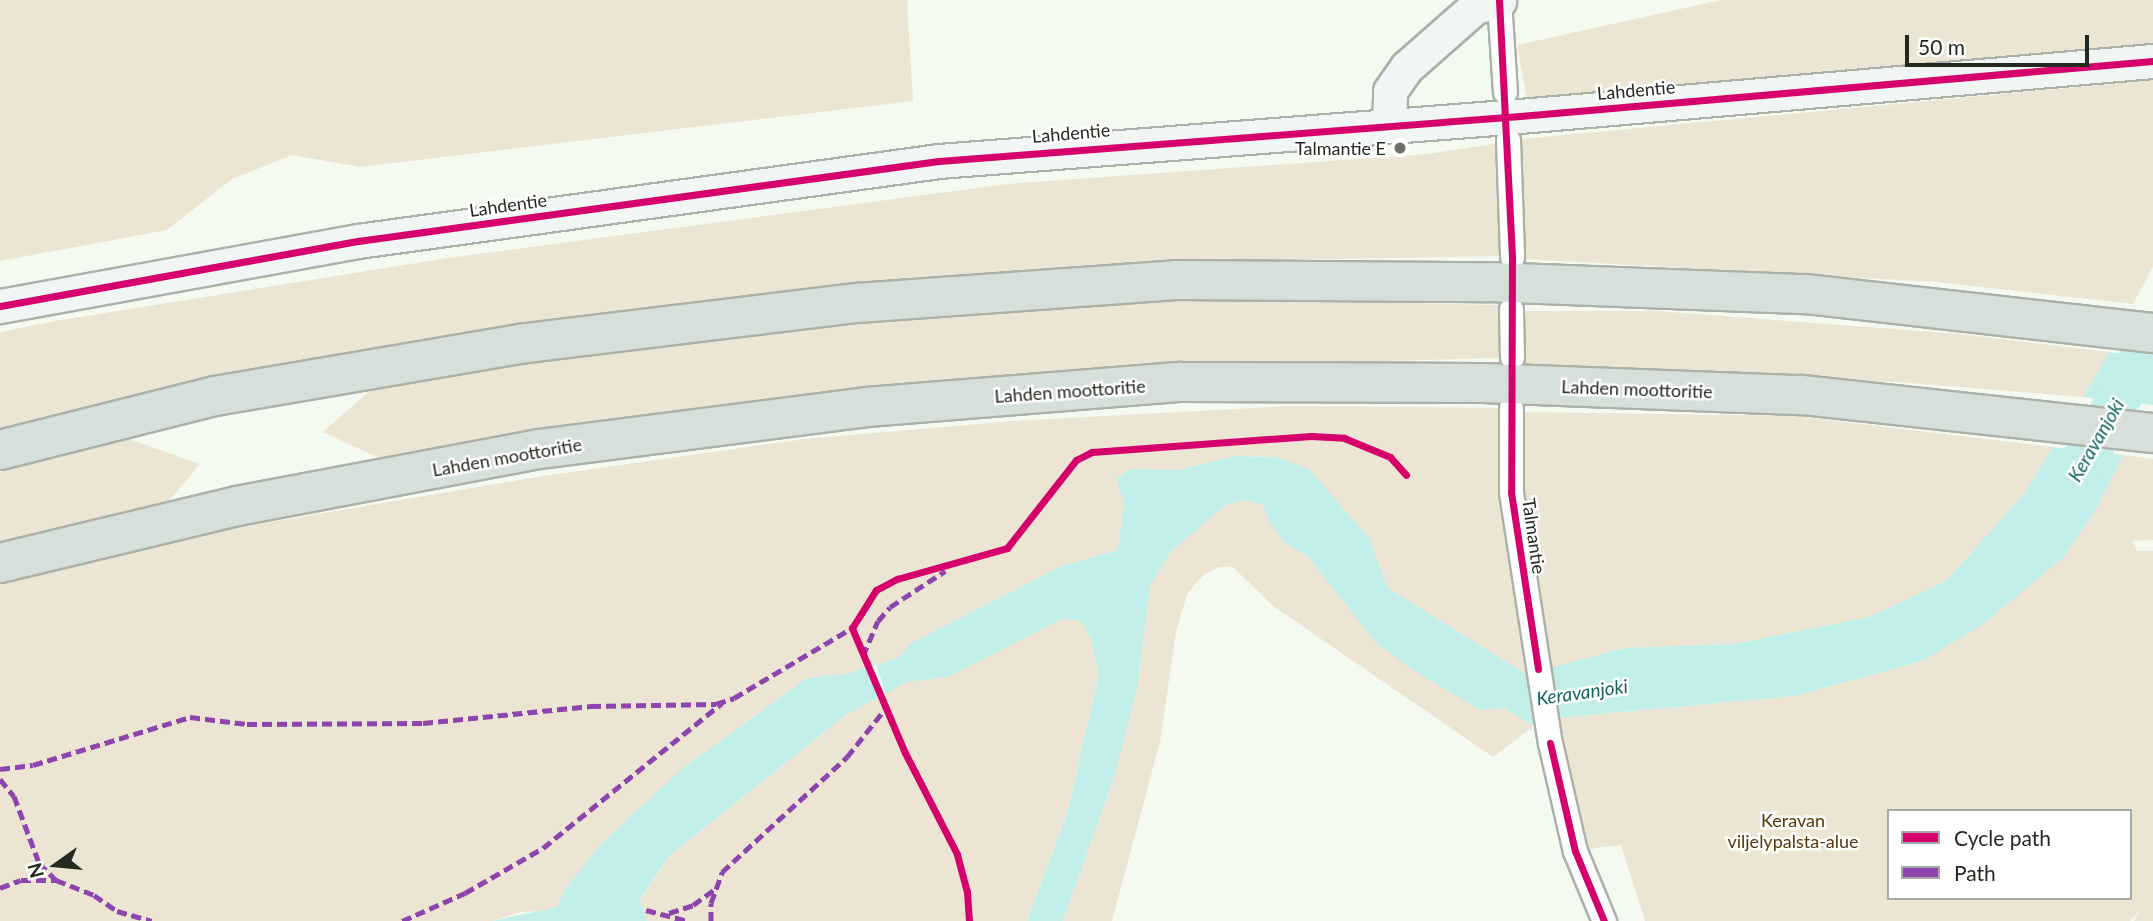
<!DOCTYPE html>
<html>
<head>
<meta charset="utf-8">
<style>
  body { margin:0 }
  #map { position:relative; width:2153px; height:921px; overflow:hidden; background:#f4faf0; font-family:Lato,sans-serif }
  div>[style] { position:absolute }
  .green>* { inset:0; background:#ede5d3 }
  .water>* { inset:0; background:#c2eee9 }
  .river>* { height:44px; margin:-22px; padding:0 22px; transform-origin:22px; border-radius:22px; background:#c2eee9 }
  .roads { filter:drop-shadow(2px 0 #abb1a8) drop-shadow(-2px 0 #abb1a8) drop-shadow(0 2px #abb1a8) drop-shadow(0 -2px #abb1a8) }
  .street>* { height:23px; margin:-11.5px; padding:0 11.5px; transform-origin:11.5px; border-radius:11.5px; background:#fdfefd }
  .secondary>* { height:33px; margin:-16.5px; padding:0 16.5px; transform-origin:16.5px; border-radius:16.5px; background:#f1f5f3 }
  .highway>* { height:38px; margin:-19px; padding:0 19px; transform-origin:19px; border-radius:19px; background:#d5e0da }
  .quiet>* { height:5px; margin-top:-2.5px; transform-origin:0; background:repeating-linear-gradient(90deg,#8e44ad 0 10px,transparent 0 15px) }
  .cycleway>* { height:7px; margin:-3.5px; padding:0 3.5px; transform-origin:3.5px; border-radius:3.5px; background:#d6006c }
  .dots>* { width:19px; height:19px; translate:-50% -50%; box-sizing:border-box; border:4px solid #fff; border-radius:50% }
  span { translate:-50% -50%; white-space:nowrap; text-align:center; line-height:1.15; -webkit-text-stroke:5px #fff; paint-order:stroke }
  .street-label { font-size:18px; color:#242920 }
  .poi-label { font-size:18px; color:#242920 }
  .right { translate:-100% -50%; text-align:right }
  .park-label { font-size:18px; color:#563708 }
  .water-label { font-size:19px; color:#126361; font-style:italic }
  .legend { position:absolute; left:1887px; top:809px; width:245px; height:91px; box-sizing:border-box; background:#fff; border:2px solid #a7a9a6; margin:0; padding:9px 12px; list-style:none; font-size:21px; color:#242920 }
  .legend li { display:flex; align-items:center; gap:14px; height:35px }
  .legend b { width:35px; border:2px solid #a7a9a6 }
  .north { position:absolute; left:21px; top:830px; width:70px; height:70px; -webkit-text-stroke:5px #fff; paint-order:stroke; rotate:255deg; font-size:19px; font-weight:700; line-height:28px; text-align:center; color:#242920 }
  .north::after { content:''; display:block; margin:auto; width:24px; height:32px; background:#242920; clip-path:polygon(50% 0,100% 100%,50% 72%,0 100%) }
  .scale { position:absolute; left:1905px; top:35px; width:184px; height:32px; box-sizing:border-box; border:4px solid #242920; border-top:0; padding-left:9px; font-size:21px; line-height:24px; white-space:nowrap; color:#242920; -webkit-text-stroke:5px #fff; paint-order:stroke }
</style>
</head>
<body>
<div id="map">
  <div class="green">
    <i style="clip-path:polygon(0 0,907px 0,913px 101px,360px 167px,292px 155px,232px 179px,167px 230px,0 261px)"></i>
    <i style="clip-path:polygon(1721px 0,2153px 0,2153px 46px,1528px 104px,1517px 45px)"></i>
    <i style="clip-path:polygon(2153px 80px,2153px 267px,2133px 304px,1936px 282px,1523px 259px,1520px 139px)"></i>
    <i style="clip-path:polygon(1500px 143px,1503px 256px,1095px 264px,550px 320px,0 429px,0 332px,55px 321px,448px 258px,1007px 184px,1428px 154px)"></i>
    <i style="clip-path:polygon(1168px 298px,1498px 305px,1500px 358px,1157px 367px,385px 461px,323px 432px,376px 385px,568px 356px,925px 317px)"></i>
    <i style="clip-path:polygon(1526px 311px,1658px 311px,1960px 334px,2109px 352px,2083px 397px,1897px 382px,1525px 367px)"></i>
    <i style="clip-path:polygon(1289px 406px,1499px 408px,1505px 534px,1526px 674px,1388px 588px,1369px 538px,1276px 457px,1235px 456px,1178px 470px,1130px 469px,1117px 479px,1124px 502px,1118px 550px,1062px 566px,911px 643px,898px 658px,851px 673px,807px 678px,683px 768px,565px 889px,558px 907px,546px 911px,520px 912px,492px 921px,0 921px,0 583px,229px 529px,543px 476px,805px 439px,1013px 421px)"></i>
    <i style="clip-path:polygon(1523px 412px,1795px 416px,2053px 447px,2024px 494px,1946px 581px,1869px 617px,1733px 644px,1624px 648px,1550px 668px,1524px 500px)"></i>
    <i style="clip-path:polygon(129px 439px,200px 464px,163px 508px,0 544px,0 472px)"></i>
    <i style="clip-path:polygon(evenodd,2124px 455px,2153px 459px,2153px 540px,2132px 541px,2137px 551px,2153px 551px,2153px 921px,2134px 921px,2141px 909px,2130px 921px,1645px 921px,1621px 845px,1586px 849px,1556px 718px,1795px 696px,1922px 661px,2063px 558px,2094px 513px,2124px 455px,1889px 811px,2130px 811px,2130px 898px,1889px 898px,1889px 811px)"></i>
    <i style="clip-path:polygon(1246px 500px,1263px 504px,1269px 522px,1284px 541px,1308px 556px,1340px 595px,1480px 710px,1503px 708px,1534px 726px,1493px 757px,1273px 606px,1233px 567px,1219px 567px,1203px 575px,1187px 594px,1176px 632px,1160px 742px,1112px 921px,1063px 921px,1116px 772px,1137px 689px,1150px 586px,1171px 551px,1204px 519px,1227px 504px)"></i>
    <i style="clip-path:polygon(1062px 619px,1081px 621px,1091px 639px,1099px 673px,1068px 811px,1027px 921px,647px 921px,640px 900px,669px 856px,846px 715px,906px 682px)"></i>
  </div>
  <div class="water">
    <i style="clip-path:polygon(2109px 352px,2153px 357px,2153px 405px,2083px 397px)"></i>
    <i style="clip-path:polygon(2053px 447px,2124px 455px,2094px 513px,2063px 558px,1982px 625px,1922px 661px,1795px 696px,1556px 718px,1550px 668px,1624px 648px,1733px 644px,1869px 617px,1946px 581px,2024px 494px)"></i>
    <i style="clip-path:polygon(1235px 456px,1276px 457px,1309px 469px,1369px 538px,1388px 588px,1526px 674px,1534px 726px,1503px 708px,1480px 710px,1416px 672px,1376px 643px,1308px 556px,1284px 542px,1269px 522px,1263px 505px,1246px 500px,1227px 504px,1171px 551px,1150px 586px,1137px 689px,1116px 772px,1063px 921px,1027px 921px,1068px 811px,1099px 673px,1091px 639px,1081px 621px,1062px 619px,947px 677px,906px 682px,886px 694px,876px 665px,898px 658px,911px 643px,1062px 566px,1118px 550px,1124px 502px,1116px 479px,1130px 469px,1178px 470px)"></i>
    <i style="clip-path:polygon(866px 666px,879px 697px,846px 715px,669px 856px,640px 899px,647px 921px,492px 921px,557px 907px,565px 889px,600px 845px,683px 768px,807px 678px,851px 673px)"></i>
  </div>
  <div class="river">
    <i style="left:2059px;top:503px;width:189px;rotate:-60.2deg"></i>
  </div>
  <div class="roads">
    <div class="street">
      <i style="left:1499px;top:0;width:92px;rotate:86.3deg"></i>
      <i style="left:1508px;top:140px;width:117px;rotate:88deg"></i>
      <i style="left:1511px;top:309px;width:48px;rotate:88.8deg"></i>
      <i style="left:1511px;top:408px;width:84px;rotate:90deg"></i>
      <i style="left:1511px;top:492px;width:254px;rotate:81.2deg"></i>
      <i style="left:1550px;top:743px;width:111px;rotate:77deg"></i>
      <i style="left:1575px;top:851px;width:76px;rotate:67.5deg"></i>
    </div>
    <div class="secondary">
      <i style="left:1389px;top:126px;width:35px;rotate:-88deg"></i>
      <i style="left:1390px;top:91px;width:29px;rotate:-55deg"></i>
      <i style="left:1407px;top:67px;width:91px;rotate:-41.4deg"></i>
      <i style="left:1475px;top:7px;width:25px;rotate:-14deg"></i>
      <i style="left:0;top:306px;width:364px;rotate:-10.3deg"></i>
      <i style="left:358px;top:241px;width:586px;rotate:-7.84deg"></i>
      <i style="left:939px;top:161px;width:583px;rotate:-4.43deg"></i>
      <i style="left:1520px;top:116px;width:635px;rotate:-4.97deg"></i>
    </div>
    <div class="highway">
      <i style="left:0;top:450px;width:222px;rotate:-14.1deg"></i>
      <i style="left:215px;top:396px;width:315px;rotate:-9.7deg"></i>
      <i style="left:526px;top:343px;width:333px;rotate:-6.9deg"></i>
      <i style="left:857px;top:303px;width:320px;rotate:-4.1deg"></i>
      <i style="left:1176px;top:280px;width:313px;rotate:0.4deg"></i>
      <i style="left:1489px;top:282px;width:317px;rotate:2.2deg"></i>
      <i style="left:1806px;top:294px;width:349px;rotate:6.4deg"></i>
      <i style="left:0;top:563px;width:244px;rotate:-13.5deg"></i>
      <i style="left:237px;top:506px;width:308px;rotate:-10.7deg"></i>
      <i style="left:540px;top:449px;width:330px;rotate:-7.3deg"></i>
      <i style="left:867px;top:407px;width:315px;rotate:-4.6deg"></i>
      <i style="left:1181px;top:382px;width:302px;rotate:0.2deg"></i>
      <i style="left:1483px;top:383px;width:319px;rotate:2.2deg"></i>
      <i style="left:1802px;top:395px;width:353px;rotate:6.2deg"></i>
    </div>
  </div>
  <div class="quiet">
    <i style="left:863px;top:656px;width:38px;rotate:-67deg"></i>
    <i style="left:878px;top:621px;width:18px;rotate:-49deg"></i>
    <i style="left:890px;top:607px;width:66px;rotate:-33.2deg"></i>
    <i style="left:0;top:769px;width:33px;rotate:-7deg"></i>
    <i style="left:33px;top:765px;width:164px;rotate:-17deg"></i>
    <i style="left:190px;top:717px;width:57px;rotate:7deg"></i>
    <i style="left:247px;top:724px;width:176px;rotate:-0.3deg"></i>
    <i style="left:423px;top:723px;width:169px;rotate:-5.8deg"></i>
    <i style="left:591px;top:706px;width:125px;rotate:-0.9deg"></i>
    <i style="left:716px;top:704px;width:19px;rotate:-18deg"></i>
    <i style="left:734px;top:698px;width:137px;rotate:-30.7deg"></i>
    <i style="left:0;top:779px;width:22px;rotate:51deg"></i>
    <i style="left:14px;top:796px;width:72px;rotate:69.5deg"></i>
    <i style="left:39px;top:863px;width:24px;rotate:45deg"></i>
    <i style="left:0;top:888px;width:22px;rotate:-21deg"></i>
    <i style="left:21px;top:880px;width:35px"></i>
    <i style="left:56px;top:880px;width:41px;rotate:21.5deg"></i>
    <i style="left:94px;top:895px;width:28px;rotate:35deg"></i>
    <i style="left:117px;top:911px;width:36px;rotate:16deg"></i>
    <i style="left:646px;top:910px;width:43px;rotate:14.7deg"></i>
    <i style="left:669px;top:913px;width:25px;rotate:-18deg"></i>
    <i style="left:693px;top:905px;width:29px;rotate:-36deg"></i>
    <i style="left:402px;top:921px;width:69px;rotate:-24deg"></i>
    <i style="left:465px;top:893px;width:90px;rotate:-30deg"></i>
    <i style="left:543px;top:848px;width:230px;rotate:-39deg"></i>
    <i style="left:711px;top:921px;width:18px;rotate:-90deg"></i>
    <i style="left:711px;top:903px;width:33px;rotate:-70deg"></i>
    <i style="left:722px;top:872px;width:170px;rotate:-42.6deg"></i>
    <i style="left:847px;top:757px;width:61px;rotate:-51.6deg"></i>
  </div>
  <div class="cycleway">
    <i style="left:1499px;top:0;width:257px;rotate:87.1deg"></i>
    <i style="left:1512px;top:257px;width:235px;rotate:90.2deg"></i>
    <i style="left:1511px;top:492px;width:179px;rotate:81.3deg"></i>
    <i style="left:0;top:306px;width:364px;rotate:-10.3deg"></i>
    <i style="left:358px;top:241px;width:586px;rotate:-7.84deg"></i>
    <i style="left:939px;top:161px;width:583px;rotate:-4.43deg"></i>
    <i style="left:1520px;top:116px;width:635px;rotate:-4.97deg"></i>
    <i style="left:1550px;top:743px;width:111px;rotate:77deg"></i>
    <i style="left:1575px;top:851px;width:76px;rotate:67.5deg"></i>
    <i style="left:969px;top:921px;width:29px;rotate:-94deg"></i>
    <i style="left:967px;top:892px;width:39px;rotate:-105deg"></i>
    <i style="left:957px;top:854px;width:114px;rotate:-117.2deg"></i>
    <i style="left:905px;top:753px;width:136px;rotate:-113deg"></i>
    <i style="left:852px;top:628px;width:45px;rotate:-57.7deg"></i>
    <i style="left:876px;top:590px;width:24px;rotate:-28deg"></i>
    <i style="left:897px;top:579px;width:114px;rotate:-15.7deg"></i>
    <i style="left:1007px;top:548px;width:112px;rotate:-51.9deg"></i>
    <i style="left:1076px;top:460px;width:18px;rotate:-27deg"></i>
    <i style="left:1092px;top:452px;width:220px;rotate:-4.2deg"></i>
    <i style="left:1311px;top:436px;width:33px;rotate:3deg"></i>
    <i style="left:1344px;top:438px;width:50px;rotate:22.4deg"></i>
    <i style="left:1390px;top:457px;width:24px;rotate:48deg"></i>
  </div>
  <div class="dots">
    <i style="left:1400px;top:148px;background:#6d7269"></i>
  </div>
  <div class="street-label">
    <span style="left:1636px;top:90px;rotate:-5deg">Lahdentie</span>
    <span style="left:1071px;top:133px;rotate:-5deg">Lahdentie</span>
    <span style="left:508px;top:205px;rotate:-8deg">Lahdentie</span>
    <span style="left:1637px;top:389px;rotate:2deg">Lahden moottoritie</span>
    <span style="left:1070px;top:391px;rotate:-4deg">Lahden moottoritie</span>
    <span style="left:507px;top:457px;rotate:-10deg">Lahden moottoritie</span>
    <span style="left:1534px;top:536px;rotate:82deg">Talmantie</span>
  </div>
  <div class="poi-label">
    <span class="right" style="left:1386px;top:148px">Talmantie E</span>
  </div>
  <div class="park-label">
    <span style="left:1793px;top:831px">Keravan<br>viljelypalsta-alue</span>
  </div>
  <div class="water-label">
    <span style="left:2096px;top:440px;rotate:-60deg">Keravanjoki</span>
    <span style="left:1582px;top:692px;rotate:-8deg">Keravanjoki</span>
  </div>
  <ul class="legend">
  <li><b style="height:9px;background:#d6006c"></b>Cycle path</li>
  <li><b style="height:9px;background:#8e44ad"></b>Path</li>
  </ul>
  <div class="north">N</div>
  <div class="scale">50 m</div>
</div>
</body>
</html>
